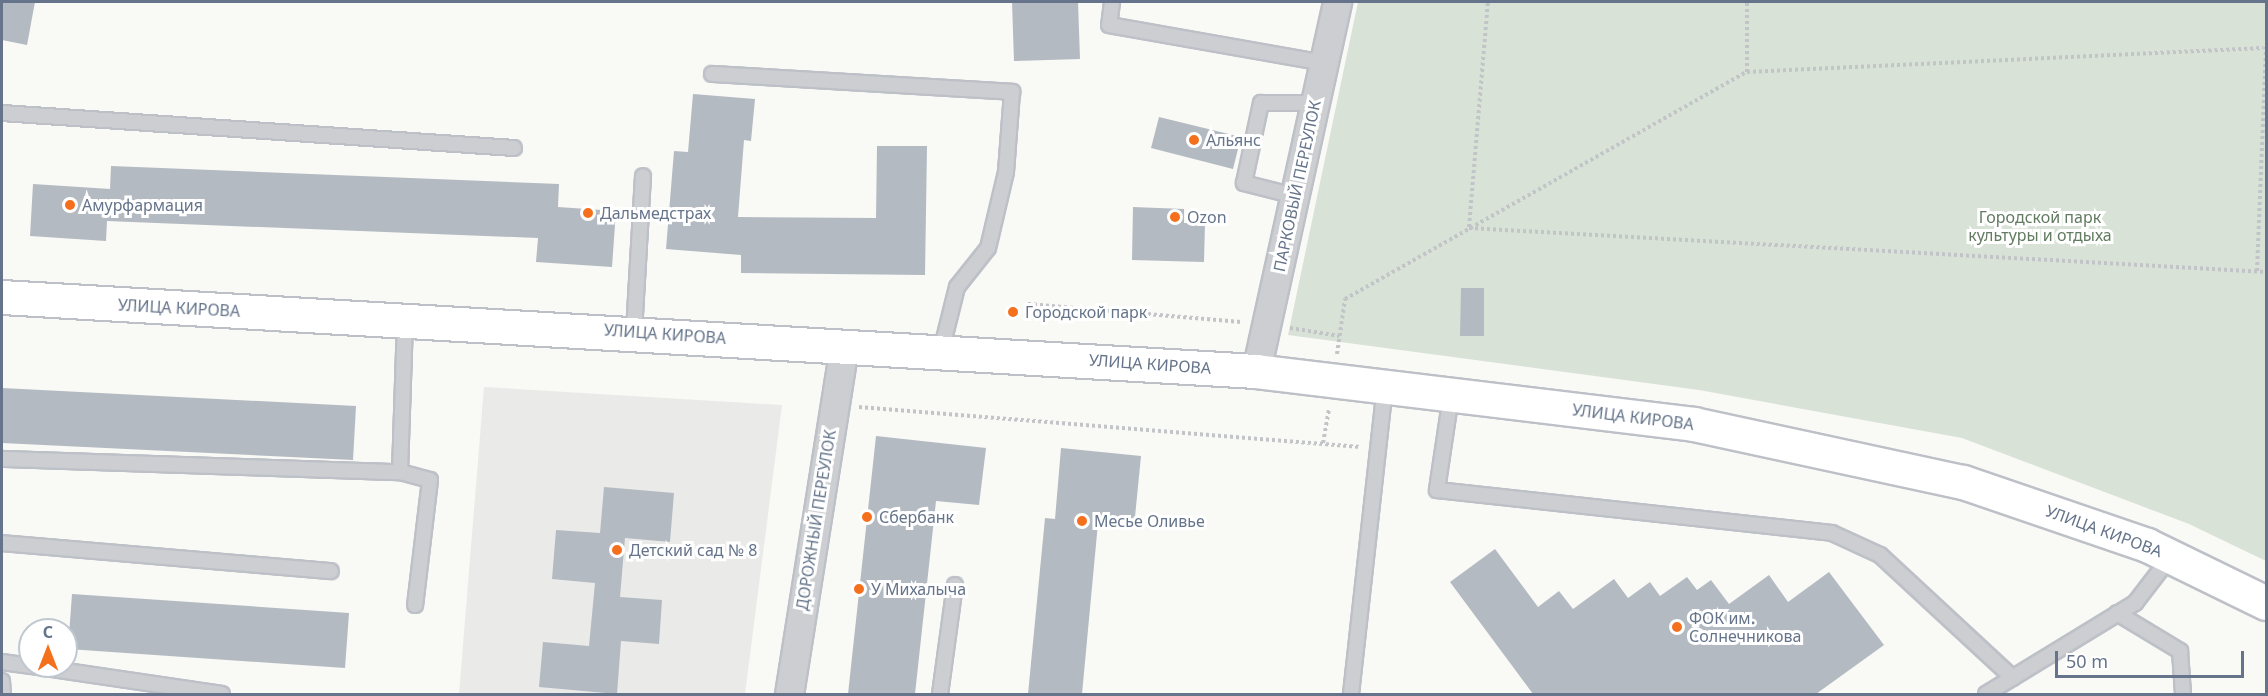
<!DOCTYPE html>
<html>
<head>
<meta charset="utf-8">
<style>
  body { margin:0 }
  #map { position:relative; width:2268px; height:696px; overflow:hidden; background:#f9f9f6; font-family:"Noto Sans",sans-serif }
  div>[style] { position:absolute }
  .built>* { inset:0; background:#eaeae9 }
  .green>* { inset:0; background:#d9e2d7 }
  .building>* { inset:0; background:#b4bac1 }
  .path>* { height:4px; margin-top:-2px; transform-origin:0; background:repeating-linear-gradient(90deg,#c2c4c7 0 3px,transparent 0 6px) }
  .roads { filter:drop-shadow(2px 0 #bdc1c7) drop-shadow(-2px 0 #bdc1c7) drop-shadow(0 2px #bdc1c7) drop-shadow(0 -2px #bdc1c7) }
  .service>* { height:14px; margin:-7px; padding:0 7px; transform-origin:7px; border-radius:7px; background:#ccced2 }
  .minor>* { height:27px; margin:-13.5px; padding:0 13.5px; transform-origin:13.5px; border-radius:13.5px; background:#ccced2 }
  .secondary>* { height:33px; margin:-16.5px; padding:0 16.5px; transform-origin:16.5px; border-radius:16.5px; background:#fff }
  .dots>* { width:16px; height:16px; translate:-50% -50%; box-sizing:border-box; border:3px solid #fff; border-radius:50% }
  span { translate:-50% -50%; white-space:nowrap; text-align:center; line-height:1.15; -webkit-text-stroke:6px #fff; paint-order:stroke }
  .poi-label { font-size:16px; color:#65748a }
  .left { translate:0 -50%; text-align:left }
  .street-label { font-size:16px; color:#65748a }
  .park-label { font-size:16px; color:#627b61 }
  .frame { position:absolute; inset:0; border:3px solid #65748a; pointer-events:none }
  .north { position:absolute; left:18px; top:618px; width:60px; height:60px; box-sizing:border-box; background:#fff; border:2px solid #c1c7d0; border-radius:50%; rotate:0deg; font-size:16px; font-weight:700; line-height:24px; text-align:center; color:#65748a }
  .north::after { content:''; display:block; margin:auto; width:21px; height:27px; background:#f4701c; clip-path:polygon(50% 0,100% 100%,50% 72%,0 100%) }
  .scale { position:absolute; left:2055px; top:651px; width:189px; height:27px; box-sizing:border-box; border:3px solid #65748a; border-top:0; padding-left:8px; font-size:18px; line-height:21px; white-space:nowrap; color:#65748a; -webkit-text-stroke:4px #fff; paint-order:stroke }
</style>
</head>
<body>
<div id="map">
  <div class="built">
    <i style="clip-path:polygon(484px 387px,782px 405px,745px 694px,459px 694px)"></i>
  </div>
  <div class="green">
    <i style="clip-path:polygon(1358px 2px,2266px 2px,2266px 561px,2189px 524px,1962px 438px,1699px 390px,1288px 335px)"></i>
  </div>
  <div class="building">
    <i style="clip-path:polygon(2px 2px,35px 2px,27px 45px,2px 40px)"></i>
    <i style="clip-path:polygon(1012px 2px,1078px 2px,1080px 59px,1014px 61px)"></i>
    <i style="clip-path:polygon(693px 94px,755px 99px,751px 141px,744px 140px,738px 217px,876px 218px,877px 146px,927px 146px,925px 275px,741px 273px,741px 255px,666px 249px,674px 151px,688px 152px)"></i>
    <i style="clip-path:polygon(1159px 117px,1241px 137px,1233px 169px,1151px 148px)"></i>
    <i style="clip-path:polygon(111px 166px,559px 184px,558px 207px,616px 211px,612px 267px,536px 262px,538px 238px,107px 221px,106px 241px,30px 236px,33px 184px,110px 189px)"></i>
    <i style="clip-path:polygon(1133px 207px,1184px 209px,1184px 223px,1205px 223px,1204px 262px,1132px 260px)"></i>
    <i style="clip-path:polygon(1461px 288px,1484px 288px,1484px 336px,1460px 336px)"></i>
    <i style="clip-path:polygon(2px 388px,356px 406px,353px 460px,2px 443px)"></i>
    <i style="clip-path:polygon(876px 436px,986px 448px,979px 505px,936px 501px,915px 694px,848px 694px)"></i>
    <i style="clip-path:polygon(1061px 448px,1141px 456px,1134px 527px,1098px 523px,1082px 694px,1028px 694px,1045px 518px,1055px 519px)"></i>
    <i style="clip-path:polygon(604px 487px,674px 493px,670px 542px,625px 538px,620px 597px,662px 600px,659px 644px,621px 641px,617px 694px,539px 687px,543px 642px,589px 646px,595px 583px,552px 579px,556px 530px,600px 533px)"></i>
    <i style="clip-path:polygon(1495px 549px,1538px 607px,1559px 591px,1573px 609px,1614px 579px,1628px 598px,1650px 582px,1660px 596px,1687px 577px,1697px 590px,1711px 580px,1729px 604px,1769px 575px,1788px 602px,1829px 572px,1884px 645px,1816px 694px,1533px 694px,1450px 582px)"></i>
    <i style="clip-path:polygon(72px 594px,349px 613px,345px 668px,68px 649px)"></i>
  </div>
  <div class="path">
    <i style="left:1747px;top:72px;width:517px;rotate:-2.66deg"></i>
    <i style="left:1469px;top:227px;width:226px;rotate:-85.2deg"></i>
    <i style="left:1469px;top:228px;width:798px;rotate:3.16deg"></i>
    <i style="left:2257px;top:271px;width:224px;rotate:-87.7deg"></i>
    <i style="left:1028px;top:304px;width:214px;rotate:4.8deg"></i>
    <i style="left:1290px;top:328px;width:50px;rotate:9.3deg"></i>
    <i style="left:1337px;top:354px;width:56px;rotate:-81.7deg"></i>
    <i style="left:1345px;top:299px;width:462px;rotate:-29.5deg"></i>
    <i style="left:1747px;top:72px;width:70px;rotate:-90deg"></i>
    <i style="left:859px;top:407px;width:503px;rotate:4.56deg"></i>
    <i style="left:1323px;top:443px;width:35px;rotate:-80deg"></i>
  </div>
  <div class="roads">
    <div class="service">
      <i style="left:1112px;top:2px;width:23px;rotate:97deg"></i>
      <i style="left:1109px;top:25px;width:218px;rotate:10deg"></i>
      <i style="left:712px;top:74px;width:301px;rotate:3.4deg"></i>
      <i style="left:1012px;top:92px;width:80px;rotate:94.3deg"></i>
      <i style="left:1006px;top:172px;width:78px;rotate:103.3deg"></i>
      <i style="left:988px;top:248px;width:50px;rotate:128.5deg"></i>
      <i style="left:957px;top:287px;width:66px;rotate:104deg"></i>
      <i style="left:2px;top:113px;width:513px;rotate:3.91deg"></i>
      <i style="left:1295px;top:196px;width:53px;rotate:-165.7deg"></i>
      <i style="left:1244px;top:183px;width:82px;rotate:-78deg"></i>
      <i style="left:1261px;top:103px;width:54px"></i>
      <i style="left:634px;top:332px;width:156px;rotate:-86.7deg"></i>
      <i style="left:1451px;top:396px;width:95px;rotate:98.5deg"></i>
      <i style="left:1437px;top:490px;width:397px;rotate:6.2deg"></i>
      <i style="left:1832px;top:533px;width:53px;rotate:24.6deg"></i>
      <i style="left:1880px;top:555px;width:181px;rotate:42.8deg"></i>
      <i style="left:2px;top:459px;width:398px;rotate:1.9deg"></i>
      <i style="left:400px;top:472px;width:151px;rotate:-88.1deg"></i>
      <i style="left:400px;top:472px;width:31px;rotate:15deg"></i>
      <i style="left:430px;top:480px;width:126px;rotate:96.8deg"></i>
      <i style="left:2px;top:543px;width:330px;rotate:4.9deg"></i>
      <i style="left:2117px;top:613px;width:74px;rotate:31.1deg"></i>
      <i style="left:2180px;top:651px;width:43px;rotate:86deg"></i>
      <i style="left:2px;top:662px;width:28px;rotate:8deg"></i>
      <i style="left:32px;top:666px;width:192px;rotate:8.4deg"></i>
      <i style="left:2px;top:681px;width:13px;rotate:86deg"></i>
      <i style="left:940px;top:694px;width:110px;rotate:-82.2deg"></i>
      <i style="left:1351px;top:694px;width:308px;rotate:-83.7deg"></i>
      <i style="left:1986px;top:694px;width:175px;rotate:-31.4deg"></i>
      <i style="left:2135px;top:603px;width:59px;rotate:-52.5deg"></i>
    </div>
    <div class="minor">
      <i style="left:1256px;top:371px;width:378px;rotate:-77.6deg"></i>
      <i style="left:789px;top:694px;width:352px;rotate:-81deg"></i>
    </div>
    <div class="secondary">
      <i style="left:2px;top:297px;width:1256px;rotate:3.38deg"></i>
      <i style="left:1256px;top:371px;width:441px;rotate:6.9deg"></i>
      <i style="left:1694px;top:424px;width:275px;rotate:12.2deg"></i>
      <i style="left:1963px;top:482px;width:194px;rotate:18.9deg"></i>
      <i style="left:2147px;top:545px;width:132px;rotate:26deg"></i>
    </div>
  </div>
  <div class="dots">
    <i style="left:1194px;top:140px;background:#f4701c"></i>
    <i style="left:70px;top:205px;background:#f4701c"></i>
    <i style="left:588px;top:213px;background:#f4701c"></i>
    <i style="left:1175px;top:217px;background:#f4701c"></i>
    <i style="left:1013px;top:312px;background:#f4701c"></i>
    <i style="left:867px;top:517px;background:#f4701c"></i>
    <i style="left:1082px;top:521px;background:#f4701c"></i>
    <i style="left:617px;top:550px;background:#f4701c"></i>
    <i style="left:859px;top:589px;background:#f4701c"></i>
    <i style="left:1677px;top:627px;background:#f4701c"></i>
  </div>
  <div class="poi-label">
    <span class="left" style="left:1206px;top:140px">Альянс</span>
    <span class="left" style="left:82px;top:205px">Амурфармация</span>
    <span class="left" style="left:600px;top:213px">Дальмедстрах</span>
    <span class="left" style="left:1187px;top:217px">Ozon</span>
    <span class="left" style="left:1025px;top:312px">Городской парк</span>
    <span class="left" style="left:879px;top:517px">Сбербанк</span>
    <span class="left" style="left:1094px;top:521px">Месье Оливье</span>
    <span class="left" style="left:629px;top:550px">Детский сад № 8</span>
    <span class="left" style="left:871px;top:589px">У Михалыча</span>
    <span class="left" style="left:1689px;top:627px">ФОК им.<br>Солнечникова</span>
  </div>
  <div class="street-label">
    <span style="left:1297px;top:186px;rotate:-78deg">ПАРКОВЫЙ ПЕРЕУЛОК</span>
    <span style="left:179px;top:308px;rotate:3deg">УЛИЦА КИРОВА</span>
    <span style="left:665px;top:334px;rotate:4deg">УЛИЦА КИРОВА</span>
    <span style="left:1150px;top:364px;rotate:4deg">УЛИЦА КИРОВА</span>
    <span style="left:1633px;top:417px;rotate:7deg">УЛИЦА КИРОВА</span>
    <span style="left:816px;top:520px;rotate:-81deg">ДОРОЖНЫЙ ПЕРЕУЛОК</span>
    <span style="left:2104px;top:531px;rotate:20deg">УЛИЦА КИРОВА</span>
  </div>
  <div class="park-label">
    <span style="left:2040px;top:226px">Городской парк<br>культуры и отдыха</span>
  </div>
  <div class="frame"></div>
  <div class="north">С</div>
  <div class="scale">50 m</div>
</div>
</body>
</html>
